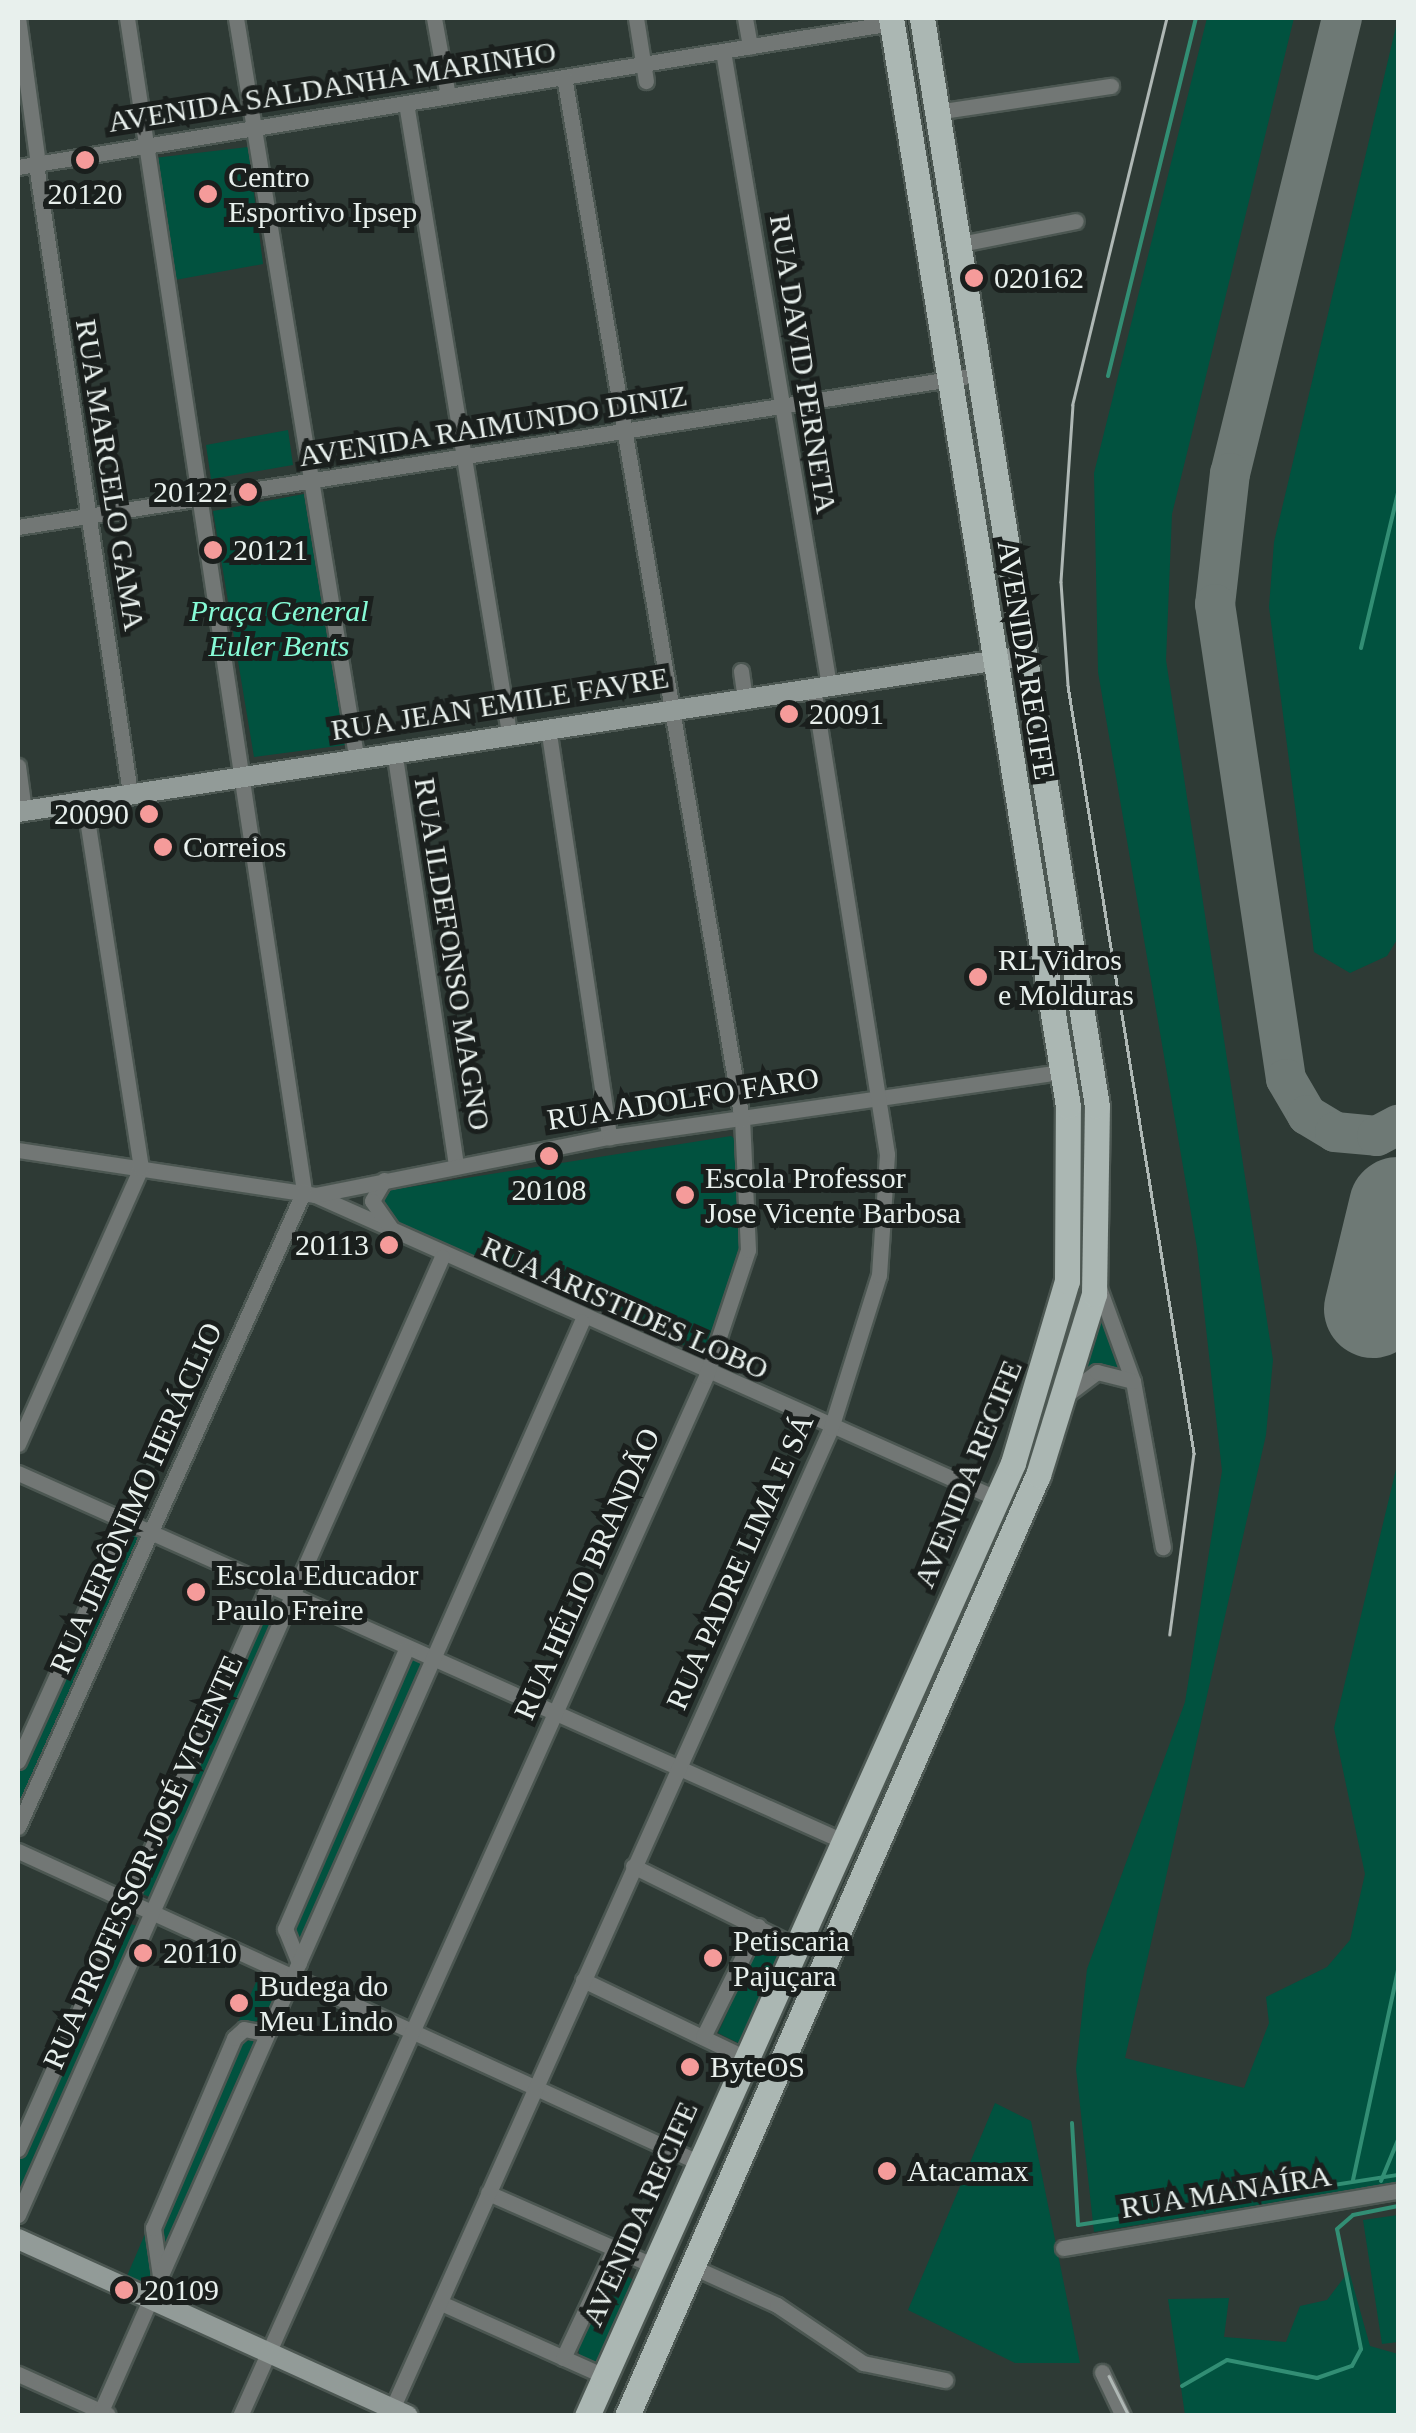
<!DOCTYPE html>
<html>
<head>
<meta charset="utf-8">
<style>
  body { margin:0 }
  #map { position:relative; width:1416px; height:2433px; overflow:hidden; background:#2e3a35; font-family:Georgia,serif }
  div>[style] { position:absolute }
  .green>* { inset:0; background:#01523f }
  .stream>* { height:4px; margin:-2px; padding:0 2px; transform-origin:2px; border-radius:2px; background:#328e74 }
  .taxiway>* { height:40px; margin:-20px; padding:0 20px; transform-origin:20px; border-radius:20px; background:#6e7975 }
  .runway>* { height:98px; margin:-49px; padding:0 49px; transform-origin:49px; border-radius:49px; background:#6e7975 }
  .roads { filter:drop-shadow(2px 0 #4c5752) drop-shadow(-2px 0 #4c5752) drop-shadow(0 2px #4c5752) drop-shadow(0 -2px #4c5752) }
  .street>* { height:15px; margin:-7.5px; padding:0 7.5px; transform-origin:7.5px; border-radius:7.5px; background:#727775 }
  .secondary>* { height:20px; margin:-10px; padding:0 10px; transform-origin:10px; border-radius:10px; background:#929b98 }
  .primary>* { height:25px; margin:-12.5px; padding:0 12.5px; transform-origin:12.5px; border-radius:12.5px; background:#abb7b3 }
  .tram>* { height:2.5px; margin:-1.25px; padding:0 1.25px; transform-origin:1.25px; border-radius:1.25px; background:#afb8b5 }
  .dots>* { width:28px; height:28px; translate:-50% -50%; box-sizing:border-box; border:5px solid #1a1f1d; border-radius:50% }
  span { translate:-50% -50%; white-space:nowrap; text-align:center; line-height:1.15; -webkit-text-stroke:10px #1a1f1d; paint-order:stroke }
  .street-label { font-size:30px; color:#e8f0ed }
  .poi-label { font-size:30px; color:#e8f0ed }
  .left { translate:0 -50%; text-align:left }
  .right { translate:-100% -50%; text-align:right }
  .park-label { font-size:30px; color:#86fbd6; font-style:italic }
  .frame { position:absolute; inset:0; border:20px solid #e8f0ed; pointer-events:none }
</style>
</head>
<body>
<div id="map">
  <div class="green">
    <i style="clip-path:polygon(1207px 18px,1294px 18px,1172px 514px,1166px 660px,1273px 1360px,1266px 1435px,1125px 2058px,1244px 2088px,1269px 2023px,1266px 1997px,1327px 1967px,1350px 1940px,1365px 1874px,1334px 1728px,1398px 1461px,1398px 2182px,1094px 2232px,1076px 2069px,1087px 1969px,1185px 1702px,1222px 1471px,1197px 1248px,1098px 672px,1094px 473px)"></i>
    <i style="clip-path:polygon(1398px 18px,1398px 938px,1387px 956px,1350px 973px,1314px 952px,1269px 607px,1274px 542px)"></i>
    <i style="clip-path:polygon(248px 147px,263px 264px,175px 280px,154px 158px)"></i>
    <i style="clip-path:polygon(288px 430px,293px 465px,211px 479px,206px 445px)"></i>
    <i style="clip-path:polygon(304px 494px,345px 745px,254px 757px,213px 511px)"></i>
    <i style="clip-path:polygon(731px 1136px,739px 1142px,745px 1247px,707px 1355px,400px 1225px,382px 1203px,391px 1190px)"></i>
    <i style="clip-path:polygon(1097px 1295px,1128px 1376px,1095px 1368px,1080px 1380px)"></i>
    <i style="clip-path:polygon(125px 1527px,145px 1534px,18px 1818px,18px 1776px)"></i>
    <i style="clip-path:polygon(268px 1607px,278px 1612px,154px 1899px,138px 1892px)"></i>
    <i style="clip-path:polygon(405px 1655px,424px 1663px,299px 1961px,287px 1929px)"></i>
    <i style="clip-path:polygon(122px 1922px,138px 1926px,18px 2211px,18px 2163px)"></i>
    <i style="clip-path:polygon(760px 1940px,787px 1953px,746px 2047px,718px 2033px)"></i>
    <i style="clip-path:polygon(257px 1980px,282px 1993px,268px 2017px,235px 2029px)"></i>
    <i style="clip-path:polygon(252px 2039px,255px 2045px,163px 2268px,157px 2232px,240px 2044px)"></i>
    <i style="clip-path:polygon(995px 2103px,1031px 2121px,1080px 2363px,1015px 2363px,908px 2310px)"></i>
    <i style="clip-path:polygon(1398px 2215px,1398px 2342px,1382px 2344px,1363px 2220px)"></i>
    <i style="clip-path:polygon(145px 2234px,156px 2285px,150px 2296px,124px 2283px)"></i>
    <i style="clip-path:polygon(614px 2267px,639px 2284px,598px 2366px,580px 2360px,578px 2346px)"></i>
    <i style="clip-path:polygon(1349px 2271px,1370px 2346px,1398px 2354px,1398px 2415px,1185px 2415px,1168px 2299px,1229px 2298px,1224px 2337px,1286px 2342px,1300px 2306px,1327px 2300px)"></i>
  </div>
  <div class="stream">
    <i style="left:1108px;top:376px;width:369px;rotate:-76.2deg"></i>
    <i style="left:1361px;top:648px;width:159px;rotate:-76.6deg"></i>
    <i style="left:1072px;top:2123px;width:102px;rotate:86.6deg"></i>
    <i style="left:1078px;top:2225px;width:324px;rotate:-8.9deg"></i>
    <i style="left:1353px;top:2180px;width:215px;rotate:-77.9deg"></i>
    <i style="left:1381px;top:2181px;width:44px;rotate:-67.5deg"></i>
    <i style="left:1182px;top:2386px;width:52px;rotate:-30deg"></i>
    <i style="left:1227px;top:2360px;width:92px;rotate:11.3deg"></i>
    <i style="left:1317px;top:2378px;width:37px;rotate:-19deg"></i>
    <i style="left:1352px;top:2366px;width:19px;rotate:-62deg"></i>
    <i style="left:1361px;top:2349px;width:122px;rotate:-101.3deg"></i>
    <i style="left:1337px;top:2229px;width:21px;rotate:-41deg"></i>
    <i style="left:1353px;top:2215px;width:46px;rotate:-11.3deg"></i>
  </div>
  <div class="taxiway">
    <i style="left:1342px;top:18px;width:469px;rotate:103.8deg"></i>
    <i style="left:1230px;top:473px;width:132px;rotate:96.5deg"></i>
    <i style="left:1215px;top:604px;width:480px;rotate:81.5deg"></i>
    <i style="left:1286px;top:1079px;width:42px;rotate:59.7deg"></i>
    <i style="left:1307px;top:1115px;width:33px;rotate:31deg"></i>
    <i style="left:1335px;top:1132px;width:42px;rotate:5.4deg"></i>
    <i style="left:1377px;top:1136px;width:24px;rotate:-28deg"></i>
  </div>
  <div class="runway">
    <i style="left:1373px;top:1309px;width:106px;rotate:-76.4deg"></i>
  </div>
  <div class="roads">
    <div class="street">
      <i style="left:18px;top:18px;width:147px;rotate:82.2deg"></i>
      <i style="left:127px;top:18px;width:1186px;rotate:81.42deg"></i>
      <i style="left:236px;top:18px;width:748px;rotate:80.76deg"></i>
      <i style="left:434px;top:18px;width:79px;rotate:79.8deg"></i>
      <i style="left:636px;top:18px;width:64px;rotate:81deg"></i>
      <i style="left:745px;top:18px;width:29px;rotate:80deg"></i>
      <i style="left:723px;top:51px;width:643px;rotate:80.51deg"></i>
      <i style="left:406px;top:103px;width:638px;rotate:80.71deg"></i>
      <i style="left:936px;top:112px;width:177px;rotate:-8.5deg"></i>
      <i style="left:36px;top:164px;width:636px;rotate:81.5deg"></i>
      <i style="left:18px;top:167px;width:886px;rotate:-9.36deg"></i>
      <i style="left:956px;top:245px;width:122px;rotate:-11.3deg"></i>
      <i style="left:18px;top:527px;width:970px;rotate:-9.02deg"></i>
      <i style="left:741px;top:671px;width:27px;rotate:82deg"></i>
      <i style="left:548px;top:727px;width:415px;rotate:81.5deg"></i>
      <i style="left:394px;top:750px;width:421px;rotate:81.5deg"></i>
      <i style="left:18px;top:766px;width:45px;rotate:82.4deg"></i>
      <i style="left:18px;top:1150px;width:300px;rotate:8.6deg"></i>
      <i style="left:315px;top:1195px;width:748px;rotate:23.99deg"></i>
      <i style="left:384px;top:1180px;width:24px;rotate:120deg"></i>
      <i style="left:372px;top:1201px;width:33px;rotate:55deg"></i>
      <i style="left:315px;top:1195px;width:300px;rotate:-11.2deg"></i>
      <i style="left:609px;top:1137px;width:458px;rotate:-8.2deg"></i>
      <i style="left:1098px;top:1285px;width:102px;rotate:70deg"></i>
      <i style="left:1133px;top:1381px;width:169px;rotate:79.8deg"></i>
      <i style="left:1069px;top:1393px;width:35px;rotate:-37deg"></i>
      <i style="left:1097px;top:1372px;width:37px;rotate:14deg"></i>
      <i style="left:18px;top:1444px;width:302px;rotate:-66deg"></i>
      <i style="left:141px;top:1168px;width:371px;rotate:-98.8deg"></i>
      <i style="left:18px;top:1473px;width:903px;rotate:24.04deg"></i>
      <i style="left:18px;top:1761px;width:262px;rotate:-65.7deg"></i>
      <i style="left:18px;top:1827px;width:697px;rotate:-65.79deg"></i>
      <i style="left:18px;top:1851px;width:748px;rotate:24.58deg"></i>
      <i style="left:633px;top:1866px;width:183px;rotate:26.3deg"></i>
      <i style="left:299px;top:1963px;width:37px;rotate:-112deg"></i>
      <i style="left:285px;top:1929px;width:305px;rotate:-66.6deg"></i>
      <i style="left:583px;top:1980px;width:181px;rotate:25.6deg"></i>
      <i style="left:703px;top:2037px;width:124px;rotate:-63.6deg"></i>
      <i style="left:18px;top:2149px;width:615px;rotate:-66.02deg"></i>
      <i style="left:488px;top:2193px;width:179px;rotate:23.7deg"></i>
      <i style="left:18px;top:2215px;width:1048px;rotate:-66.13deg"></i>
      <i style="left:1063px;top:2248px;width:340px;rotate:-9.7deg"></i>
      <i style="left:693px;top:2267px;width:92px;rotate:24.3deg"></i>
      <i style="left:777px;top:2305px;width:104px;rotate:34deg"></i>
      <i style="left:863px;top:2363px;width:84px;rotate:11.7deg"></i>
      <i style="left:160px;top:2276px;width:49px;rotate:-98.3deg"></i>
      <i style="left:153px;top:2228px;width:207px;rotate:-66.9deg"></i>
      <i style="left:234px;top:2038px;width:13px;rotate:-42deg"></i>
      <i style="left:244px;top:2029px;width:20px;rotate:11deg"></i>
      <i style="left:441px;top:2303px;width:179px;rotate:24.1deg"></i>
      <i style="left:563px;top:2358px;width:120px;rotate:-64.9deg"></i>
      <i style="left:1102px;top:2372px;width:49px;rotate:64.5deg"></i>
      <i style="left:18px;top:2374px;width:98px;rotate:24.2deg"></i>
      <i style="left:392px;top:2409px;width:1075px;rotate:-65.89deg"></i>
      <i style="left:831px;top:1428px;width:160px;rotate:-72.6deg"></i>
      <i style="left:879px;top:1275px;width:121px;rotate:-86.2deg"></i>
      <i style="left:887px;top:1154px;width:473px;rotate:-99deg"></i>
      <i style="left:101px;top:2411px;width:1191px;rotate:-66.19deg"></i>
      <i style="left:240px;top:2416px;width:1140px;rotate:-65.86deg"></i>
      <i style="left:706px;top:1376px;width:133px;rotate:-71.6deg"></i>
      <i style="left:748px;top:1250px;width:130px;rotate:-92.6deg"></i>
      <i style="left:742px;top:1120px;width:1058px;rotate:-99.68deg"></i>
    </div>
    <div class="secondary">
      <i style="left:18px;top:812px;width:1012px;rotate:-8.81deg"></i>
      <i style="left:18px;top:2239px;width:428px;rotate:24.4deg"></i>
    </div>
    <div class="primary">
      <i style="left:587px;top:2416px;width:1044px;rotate:-65.91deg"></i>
      <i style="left:1013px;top:1463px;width:190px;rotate:-73.5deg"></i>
      <i style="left:1067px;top:1281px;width:175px;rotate:-89.7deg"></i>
      <i style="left:1068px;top:1106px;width:1102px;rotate:-99.24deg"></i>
      <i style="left:627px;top:2416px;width:1027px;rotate:-66.41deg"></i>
      <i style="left:1038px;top:1475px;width:189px;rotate:-72.8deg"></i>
      <i style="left:1094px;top:1294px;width:188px;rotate:-89.1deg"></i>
      <i style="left:1097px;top:1106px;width:1102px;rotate:-99.14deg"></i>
    </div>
  </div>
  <div class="tram">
    <i style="left:1167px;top:18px;width:398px;rotate:103.7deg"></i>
    <i style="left:1073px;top:405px;width:177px;rotate:93.9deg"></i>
    <i style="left:1061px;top:582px;width:104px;rotate:86.1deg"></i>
    <i style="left:1068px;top:686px;width:777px;rotate:80.67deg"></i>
    <i style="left:1194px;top:1453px;width:183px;rotate:97.6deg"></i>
    <i style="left:1109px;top:2376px;width:45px;rotate:63.4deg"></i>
  </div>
  <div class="dots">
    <i style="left:85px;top:160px;background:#f59b9a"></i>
    <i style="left:208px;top:194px;background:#f59b9a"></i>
    <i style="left:974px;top:278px;background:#f59b9a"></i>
    <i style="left:248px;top:492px;background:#f59b9a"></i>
    <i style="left:213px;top:550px;background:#f59b9a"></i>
    <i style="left:789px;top:714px;background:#f59b9a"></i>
    <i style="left:149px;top:814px;background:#f59b9a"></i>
    <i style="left:163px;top:847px;background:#f59b9a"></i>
    <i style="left:978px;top:977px;background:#f59b9a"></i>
    <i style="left:549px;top:1156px;background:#f59b9a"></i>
    <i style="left:685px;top:1195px;background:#f59b9a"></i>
    <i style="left:389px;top:1245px;background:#f59b9a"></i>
    <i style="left:196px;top:1592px;background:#f59b9a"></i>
    <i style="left:143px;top:1953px;background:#f59b9a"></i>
    <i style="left:713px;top:1958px;background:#f59b9a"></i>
    <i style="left:239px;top:2003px;background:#f59b9a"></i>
    <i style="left:690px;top:2067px;background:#f59b9a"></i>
    <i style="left:887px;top:2171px;background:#f59b9a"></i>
    <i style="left:124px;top:2290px;background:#f59b9a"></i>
  </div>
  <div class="street-label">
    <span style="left:332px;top:87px;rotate:-9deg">AVENIDA SALDANHA MARINHO</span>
    <span style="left:803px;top:364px;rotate:81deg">RUA DAVID PERNETA</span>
    <span style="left:493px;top:426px;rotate:-9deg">AVENIDA RAIMUNDO DINIZ</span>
    <span style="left:110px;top:475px;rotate:81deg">RUA MARCELO GAMA</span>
    <span style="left:1026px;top:660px;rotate:81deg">AVENIDA RECIFE</span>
    <span style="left:500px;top:704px;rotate:-9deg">RUA JEAN EMILE FAVRE</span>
    <span style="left:452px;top:954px;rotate:81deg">RUA ILDEFONSO MAGNO</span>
    <span style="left:683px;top:1099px;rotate:-9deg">RUA ADOLFO FARO</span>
    <span style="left:625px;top:1308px;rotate:24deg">RUA ARISTIDES LOBO</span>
    <span style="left:968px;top:1474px;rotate:-68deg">AVENIDA RECIFE</span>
    <span style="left:136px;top:1498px;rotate:-66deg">RUA JERÔNIMO HERÁCLIO</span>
    <span style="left:740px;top:1562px;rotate:-66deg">RUA PADRE LIMA E SÁ</span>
    <span style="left:587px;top:1574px;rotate:-66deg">RUA HÉLIO BRANDÃO</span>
    <span style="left:143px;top:1862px;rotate:-66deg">RUA PROFESSOR JOSÉ VICENTE</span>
    <span style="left:1226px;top:2192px;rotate:-9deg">RUA MANAÍRA</span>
    <span style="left:640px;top:2214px;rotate:-66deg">AVENIDA RECIFE</span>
  </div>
  <div class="poi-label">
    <span class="left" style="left:228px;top:194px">Centro<br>Esportivo Ipsep</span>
    <span style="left:85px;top:194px">20120</span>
    <span class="left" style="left:994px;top:278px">020162</span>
    <span class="right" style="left:228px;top:492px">20122</span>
    <span class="left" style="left:233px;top:550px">20121</span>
    <span class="left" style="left:809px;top:714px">20091</span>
    <span class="right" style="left:129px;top:814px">20090</span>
    <span class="left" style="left:183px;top:847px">Correios</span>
    <span class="left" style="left:998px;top:977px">RL Vidros<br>e Molduras</span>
    <span class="left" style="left:705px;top:1195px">Escola Professor<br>Jose Vicente Barbosa</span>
    <span style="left:549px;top:1190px">20108</span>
    <span class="right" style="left:369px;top:1245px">20113</span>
    <span class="left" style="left:216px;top:1592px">Escola Educador<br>Paulo Freire</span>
    <span class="left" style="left:733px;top:1958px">Petiscaria<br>Pajuçara</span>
    <span class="left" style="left:163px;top:1953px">20110</span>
    <span class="left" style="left:259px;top:2003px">Budega do<br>Meu Lindo</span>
    <span class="left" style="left:710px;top:2067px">ByteOS</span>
    <span class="left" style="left:907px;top:2171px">Atacamax</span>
    <span class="left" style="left:144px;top:2290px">20109</span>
  </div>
  <div class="park-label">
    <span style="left:279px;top:628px">Praça General<br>Euler Bents</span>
  </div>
  <div class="frame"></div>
</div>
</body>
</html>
